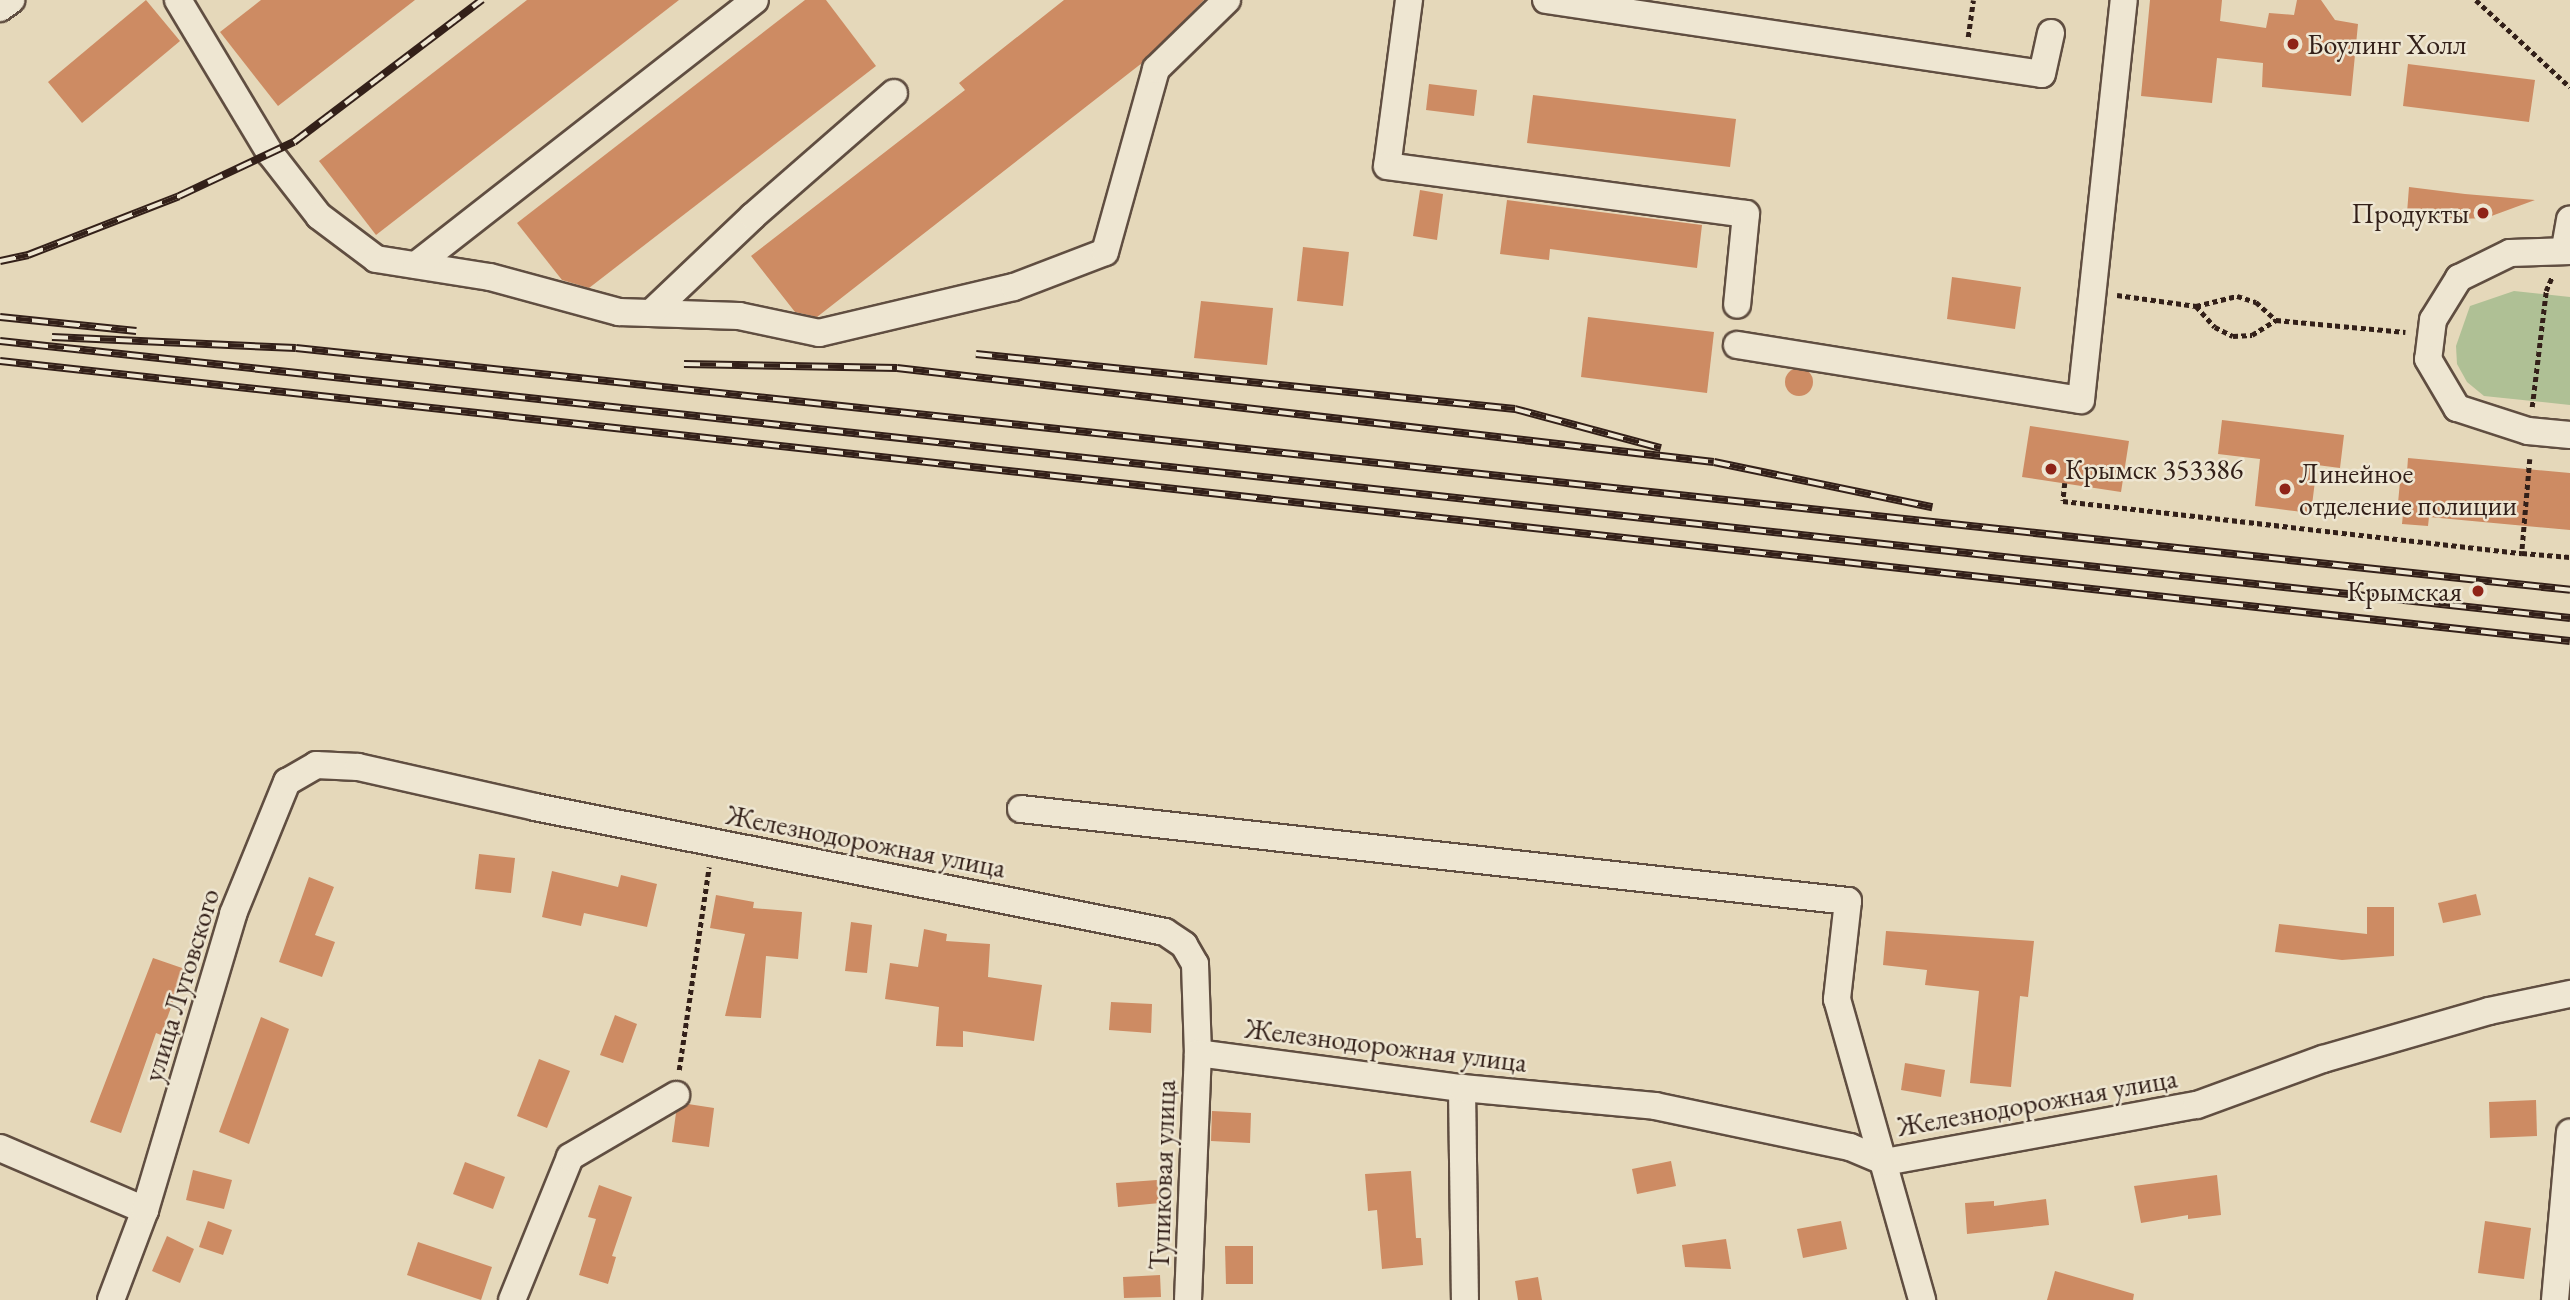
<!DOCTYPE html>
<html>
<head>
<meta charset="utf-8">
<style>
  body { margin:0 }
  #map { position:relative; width:2570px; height:1300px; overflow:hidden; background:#e5d8ba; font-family:"EB Garamond",serif }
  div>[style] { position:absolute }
  .green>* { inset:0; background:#afc095 }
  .building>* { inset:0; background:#cd8b63 }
  .round { border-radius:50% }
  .path>* { height:4.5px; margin-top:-2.25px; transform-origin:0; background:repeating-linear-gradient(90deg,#332019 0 5px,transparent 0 8.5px) }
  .roads { filter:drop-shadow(2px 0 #604e41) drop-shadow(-2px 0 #604e41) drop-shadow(0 2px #604e41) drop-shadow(0 -2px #604e41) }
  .minor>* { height:26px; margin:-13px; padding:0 13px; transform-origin:13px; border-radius:13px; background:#eee6d2 }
  .rail>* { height:8px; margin-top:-4px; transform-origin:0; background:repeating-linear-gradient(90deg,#eee6d2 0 16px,#332019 0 32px); box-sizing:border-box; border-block:2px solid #332019 }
  .dots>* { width:19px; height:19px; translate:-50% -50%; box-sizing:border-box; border:4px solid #eee6d2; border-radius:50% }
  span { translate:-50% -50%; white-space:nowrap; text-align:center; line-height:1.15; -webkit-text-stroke:5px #eee6d2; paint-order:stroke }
  .poi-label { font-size:28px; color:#332019 }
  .left { translate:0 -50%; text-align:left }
  .right { translate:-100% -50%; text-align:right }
  .street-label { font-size:28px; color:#332019 }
</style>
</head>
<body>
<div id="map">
  <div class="green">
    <i style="clip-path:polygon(2514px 291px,2570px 297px,2570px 405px,2484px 396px,2467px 382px,2457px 364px,2456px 346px,2470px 306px)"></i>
  </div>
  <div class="building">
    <i style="clip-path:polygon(146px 0,180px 41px,82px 123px,48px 82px)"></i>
    <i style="clip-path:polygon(261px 0,415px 0,278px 106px,220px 32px)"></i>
    <i style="clip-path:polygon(527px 0,679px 0,376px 235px,319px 161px)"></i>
    <i style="clip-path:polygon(805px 0,826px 0,876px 66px,589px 288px,562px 280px,517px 223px)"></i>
    <i style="clip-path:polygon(1064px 0,1204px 0,1142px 63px,817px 317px,795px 312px,751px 256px,965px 90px,959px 83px)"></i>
    <i style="clip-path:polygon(2150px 0,2222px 0,2220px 21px,2266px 28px,2269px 13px,2294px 15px,2297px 0,2321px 0,2335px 20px,2358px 24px,2351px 96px,2262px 87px,2263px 63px,2217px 58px,2212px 103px,2141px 96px)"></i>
    <i style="clip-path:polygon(2408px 64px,2535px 80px,2529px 122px,2403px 106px)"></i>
    <i style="clip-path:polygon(1429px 84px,1477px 90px,1474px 116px,1426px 110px)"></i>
    <i style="clip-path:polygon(1533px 95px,1736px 119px,1730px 167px,1527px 143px)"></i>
    <i style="clip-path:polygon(2409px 187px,2465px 194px,2535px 200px,2486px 218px,2458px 219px,2407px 213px)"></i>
    <i style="clip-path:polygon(1420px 190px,1443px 194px,1437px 240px,1413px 236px)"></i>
    <i style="clip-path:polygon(1507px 200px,1702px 225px,1697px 268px,1550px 249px,1549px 260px,1500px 254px)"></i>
    <i style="clip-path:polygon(1303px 247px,1349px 252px,1343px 306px,1297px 301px)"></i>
    <i style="clip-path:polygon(1952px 277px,2021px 287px,2015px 329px,1947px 319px)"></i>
    <i style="clip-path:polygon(1201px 301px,1273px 308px,1267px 365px,1194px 358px)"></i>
    <i style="clip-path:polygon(1588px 317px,1714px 332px,1707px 393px,1581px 377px)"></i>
    <i class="round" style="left:1785px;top:368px;width:28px;height:28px"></i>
    <i style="clip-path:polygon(2222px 420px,2344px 435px,2340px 468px,2317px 465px,2311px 513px,2255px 506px,2260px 459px,2218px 454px)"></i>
    <i style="clip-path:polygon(2030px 426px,2129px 441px,2121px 492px,2022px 477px)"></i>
    <i style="clip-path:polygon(2408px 458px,2570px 473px,2570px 530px,2429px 517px,2428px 526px,2402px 524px,2404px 504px,2398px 503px,2401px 471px,2407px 472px)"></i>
    <i style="clip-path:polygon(479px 854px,515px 858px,511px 893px,475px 889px)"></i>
    <i style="clip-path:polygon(552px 871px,618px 887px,621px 875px,657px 884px,647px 927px,584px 913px,581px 926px,542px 917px)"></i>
    <i style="clip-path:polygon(309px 877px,334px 887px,315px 935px,335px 942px,322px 977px,279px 962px)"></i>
    <i style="clip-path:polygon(2476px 894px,2481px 915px,2443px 923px,2438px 903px)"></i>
    <i style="clip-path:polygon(716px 895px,754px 902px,753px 908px,802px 912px,798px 959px,766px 956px,761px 1018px,725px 1016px,745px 934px,710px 928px)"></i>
    <i style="clip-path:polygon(2367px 907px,2394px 907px,2394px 956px,2342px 960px,2275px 952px,2279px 924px,2367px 934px)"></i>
    <i style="clip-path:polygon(851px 922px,872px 925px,867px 973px,845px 971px)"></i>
    <i style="clip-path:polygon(924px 929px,947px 934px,946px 941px,990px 944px,988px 977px,1042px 985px,1034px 1041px,963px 1031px,963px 1047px,936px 1046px,939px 1007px,885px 999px,890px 963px,918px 967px)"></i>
    <i style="clip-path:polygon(1886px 931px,2034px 941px,2028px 997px,2020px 996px,2011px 1087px,1970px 1083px,1979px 991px,1925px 985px,1927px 970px,1883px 965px)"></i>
    <i style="clip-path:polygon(153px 958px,185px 969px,161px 1035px,156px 1033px,121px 1133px,90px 1122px)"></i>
    <i style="clip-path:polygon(1111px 1002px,1152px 1004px,1151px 1033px,1109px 1030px)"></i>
    <i style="clip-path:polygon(615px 1015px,637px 1024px,623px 1063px,600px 1055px)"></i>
    <i style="clip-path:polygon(261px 1017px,289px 1029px,249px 1144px,219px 1132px)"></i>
    <i style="clip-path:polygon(539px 1059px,570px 1071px,547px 1128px,517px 1116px)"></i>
    <i style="clip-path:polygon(1905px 1063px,1945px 1070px,1941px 1097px,1901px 1090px)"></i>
    <i style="clip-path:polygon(2536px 1100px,2537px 1136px,2490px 1138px,2489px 1102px)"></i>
    <i style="clip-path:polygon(688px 1104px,714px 1108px,709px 1147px,672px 1142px,676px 1113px)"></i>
    <i style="clip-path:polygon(1212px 1111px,1251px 1113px,1250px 1143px,1211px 1141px)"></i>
    <i style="clip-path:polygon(1671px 1161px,1676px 1186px,1637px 1194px,1632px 1169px)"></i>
    <i style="clip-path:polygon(465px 1162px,505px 1177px,493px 1209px,453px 1194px)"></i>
    <i style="clip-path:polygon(193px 1170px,232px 1180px,224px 1209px,186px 1200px)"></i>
    <i style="clip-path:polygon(1411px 1171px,1416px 1238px,1421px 1238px,1423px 1265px,1382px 1269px,1377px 1210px,1368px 1211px,1365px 1174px)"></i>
    <i style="clip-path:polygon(2217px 1175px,2221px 1215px,2188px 1219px,2188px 1215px,2141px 1223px,2134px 1186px)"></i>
    <i style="clip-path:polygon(1157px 1180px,1160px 1203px,1118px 1207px,1116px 1183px)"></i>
    <i style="clip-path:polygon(599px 1185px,632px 1197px,612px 1256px,616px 1257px,608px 1284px,579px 1275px,596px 1219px,588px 1217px)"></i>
    <i style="clip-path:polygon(2046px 1199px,2049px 1225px,1967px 1234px,1965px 1203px,1994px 1201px,1994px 1206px)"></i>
    <i style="clip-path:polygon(208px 1221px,232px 1230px,223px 1255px,199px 1247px)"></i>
    <i style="clip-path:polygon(1841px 1221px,1847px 1249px,1803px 1258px,1797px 1229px)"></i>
    <i style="clip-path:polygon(2485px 1221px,2531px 1228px,2524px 1279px,2478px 1273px)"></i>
    <i style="clip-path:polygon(167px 1236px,194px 1249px,180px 1283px,152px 1271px)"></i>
    <i style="clip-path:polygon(1726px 1239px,1731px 1269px,1685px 1267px,1682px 1245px)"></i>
    <i style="clip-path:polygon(418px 1242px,492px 1267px,481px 1300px,407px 1275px)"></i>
    <i style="clip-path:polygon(1225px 1246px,1253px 1246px,1253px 1284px,1226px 1284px)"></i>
    <i style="clip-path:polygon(2055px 1271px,2134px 1294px,2133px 1300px,2047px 1300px)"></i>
    <i style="clip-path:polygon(1160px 1275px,1161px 1297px,1124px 1298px,1123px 1277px)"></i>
    <i style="clip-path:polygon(1538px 1277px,1542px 1300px,1518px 1300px,1515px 1281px)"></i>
  </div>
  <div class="path">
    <i style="left:2476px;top:0;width:128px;rotate:42.8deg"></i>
    <i style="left:1968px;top:37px;width:37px;rotate:-82deg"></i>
    <i style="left:2117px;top:295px;width:80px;rotate:7.9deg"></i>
    <i style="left:2196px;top:306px;width:42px;rotate:-13.7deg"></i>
    <i style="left:2237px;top:296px;width:20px;rotate:18deg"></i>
    <i style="left:2256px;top:302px;width:27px;rotate:42deg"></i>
    <i style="left:2276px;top:320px;width:130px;rotate:5.3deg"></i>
    <i style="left:2196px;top:306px;width:28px;rotate:48deg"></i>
    <i style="left:2215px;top:327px;width:20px;rotate:27deg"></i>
    <i style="left:2233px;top:336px;width:19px;rotate:-3deg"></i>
    <i style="left:2252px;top:335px;width:28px;rotate:-32deg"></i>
    <i style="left:2532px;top:407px;width:117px;rotate:-83.1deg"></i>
    <i style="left:2546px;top:291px;width:15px;rotate:-67deg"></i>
    <i style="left:2530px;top:459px;width:94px;rotate:94.9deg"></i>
    <i style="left:2522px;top:553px;width:48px;rotate:4.8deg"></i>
    <i style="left:2065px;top:483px;width:18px;rotate:96deg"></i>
    <i style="left:2063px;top:501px;width:462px;rotate:6.5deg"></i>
    <i style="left:679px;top:1070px;width:205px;rotate:-81.6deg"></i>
  </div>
  <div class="roads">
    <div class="minor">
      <i style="left:178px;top:0;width:179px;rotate:59deg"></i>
      <i style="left:270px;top:153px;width:80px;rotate:52.1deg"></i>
      <i style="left:319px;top:216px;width:71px;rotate:37deg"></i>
      <i style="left:376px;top:259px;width:115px;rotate:9deg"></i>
      <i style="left:490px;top:277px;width:134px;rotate:15.2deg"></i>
      <i style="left:619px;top:312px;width:120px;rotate:1.9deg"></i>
      <i style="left:739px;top:316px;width:82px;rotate:12deg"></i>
      <i style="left:819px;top:333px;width:200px;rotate:-13.3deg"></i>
      <i style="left:1014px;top:287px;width:97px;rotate:-21deg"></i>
      <i style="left:1105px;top:252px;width:190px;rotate:-74.4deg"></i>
      <i style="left:1156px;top:69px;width:99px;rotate:-44.2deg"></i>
      <i style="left:1409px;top:0;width:167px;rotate:97.5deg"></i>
      <i style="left:1387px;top:166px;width:362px;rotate:7.6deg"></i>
      <i style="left:1746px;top:214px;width:91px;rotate:95.6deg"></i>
      <i style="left:1546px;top:0;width:501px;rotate:8.49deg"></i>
      <i style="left:2042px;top:74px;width:42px;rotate:-77.6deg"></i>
      <i style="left:0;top:8px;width:14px;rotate:-36deg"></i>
      <i style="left:2565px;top:248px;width:29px;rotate:-80deg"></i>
      <i style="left:2570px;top:251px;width:60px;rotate:178.1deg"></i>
      <i style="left:2510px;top:253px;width:57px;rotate:153.9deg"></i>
      <i style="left:2459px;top:278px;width:49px;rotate:121.8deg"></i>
      <i style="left:2433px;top:320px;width:39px;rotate:97deg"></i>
      <i style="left:2428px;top:359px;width:57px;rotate:59.4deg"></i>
      <i style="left:2457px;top:408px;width:75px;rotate:17.9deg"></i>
      <i style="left:2528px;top:431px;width:42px;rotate:5.4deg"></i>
      <i style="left:416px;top:265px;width:430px;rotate:-38deg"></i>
      <i style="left:653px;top:311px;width:138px;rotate:-43.5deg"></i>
      <i style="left:753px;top:216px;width:187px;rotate:-41.1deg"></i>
      <i style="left:1737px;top:345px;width:348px;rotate:9.1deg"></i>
      <i style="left:2081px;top:400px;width:402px;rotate:-83.9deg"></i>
      <i style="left:1021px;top:809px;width:832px;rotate:6.35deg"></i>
      <i style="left:1848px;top:901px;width:99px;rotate:96.4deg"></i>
      <i style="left:1837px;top:999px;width:313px;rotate:74.2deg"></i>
      <i style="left:1462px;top:1088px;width:212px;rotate:89.2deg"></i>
      <i style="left:0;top:1148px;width:158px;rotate:23.2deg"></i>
      <i style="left:145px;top:1210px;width:96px;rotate:110.7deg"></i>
      <i style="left:145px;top:1210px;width:309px;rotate:-73.4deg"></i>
      <i style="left:233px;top:914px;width:143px;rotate:-67.8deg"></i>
      <i style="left:287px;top:782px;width:34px;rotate:-30deg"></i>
      <i style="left:316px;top:765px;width:42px;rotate:2.7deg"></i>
      <i style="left:358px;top:767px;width:181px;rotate:12.7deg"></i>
      <i style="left:535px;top:807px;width:642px;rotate:11.22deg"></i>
      <i style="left:1165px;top:932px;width:23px;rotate:34deg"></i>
      <i style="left:1184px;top:945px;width:22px;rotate:60deg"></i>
      <i style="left:1195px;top:964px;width:89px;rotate:88.1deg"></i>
      <i style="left:1198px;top:1053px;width:266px;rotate:7.6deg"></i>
      <i style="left:1462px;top:1088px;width:194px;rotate:5.3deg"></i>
      <i style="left:1655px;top:1106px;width:199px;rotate:11.9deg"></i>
      <i style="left:1850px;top:1147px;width:38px;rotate:23deg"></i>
      <i style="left:1885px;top:1162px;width:317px;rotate:-10.4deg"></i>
      <i style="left:2197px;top:1105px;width:134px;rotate:-20.1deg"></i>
      <i style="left:2323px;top:1059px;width:173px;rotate:-16.1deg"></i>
      <i style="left:2489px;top:1011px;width:83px;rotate:-11.9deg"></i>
      <i style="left:512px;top:1300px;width:154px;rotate:-67.9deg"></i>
      <i style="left:570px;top:1157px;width:123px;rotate:-30.3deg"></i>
      <i style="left:1188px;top:1300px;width:247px;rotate:-87.7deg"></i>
      <i style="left:2555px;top:1300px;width:168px;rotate:-84.9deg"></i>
    </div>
  </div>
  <div class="rail">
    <i style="left:0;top:261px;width:29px;rotate:-12deg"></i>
    <i style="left:28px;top:255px;width:162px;rotate:-21.3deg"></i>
    <i style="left:179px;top:196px;width:127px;rotate:-25.2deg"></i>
    <i style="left:294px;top:142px;width:236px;rotate:-37.1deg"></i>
    <i style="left:0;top:317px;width:137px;rotate:5.9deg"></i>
    <i style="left:52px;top:337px;width:244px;rotate:2.6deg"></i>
    <i style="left:296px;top:348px;width:2287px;rotate:6.07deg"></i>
    <i style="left:0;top:341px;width:2585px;rotate:6.15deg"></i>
    <i style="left:976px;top:354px;width:542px;rotate:5.83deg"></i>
    <i style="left:1515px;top:409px;width:151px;rotate:15deg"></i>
    <i style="left:0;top:361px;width:2585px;rotate:6.22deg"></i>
    <i style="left:684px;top:364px;width:213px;rotate:1.1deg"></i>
    <i style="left:897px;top:368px;width:822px;rotate:6.56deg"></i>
    <i style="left:1714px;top:462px;width:223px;rotate:11.7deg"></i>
  </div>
  <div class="dots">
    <i style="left:2293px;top:44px;background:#8f2418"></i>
    <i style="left:2483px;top:213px;background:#8f2418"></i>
    <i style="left:2051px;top:469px;background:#8f2418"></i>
    <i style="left:2285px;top:489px;background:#8f2418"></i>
    <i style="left:2478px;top:591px;background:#8f2418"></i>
  </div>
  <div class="poi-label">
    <span class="left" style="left:2307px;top:44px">Боулинг Холл</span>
    <span class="right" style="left:2469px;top:213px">Продукты</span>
    <span class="left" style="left:2065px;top:469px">Крымск 353386</span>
    <span class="left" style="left:2299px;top:489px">Линейное<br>отделение полиции</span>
    <span class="right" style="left:2462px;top:591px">Крымская</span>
  </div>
  <div class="street-label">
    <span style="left:866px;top:841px;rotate:11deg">Железнодорожная улица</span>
    <span style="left:181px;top:985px;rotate:-73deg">улица Луговского</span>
    <span style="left:1386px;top:1045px;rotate:7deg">Железнодорожная улица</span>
    <span style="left:2037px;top:1102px;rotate:-10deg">Железнодорожная улица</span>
    <span style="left:1162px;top:1175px;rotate:-88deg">Тупиковая улица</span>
  </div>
</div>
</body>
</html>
